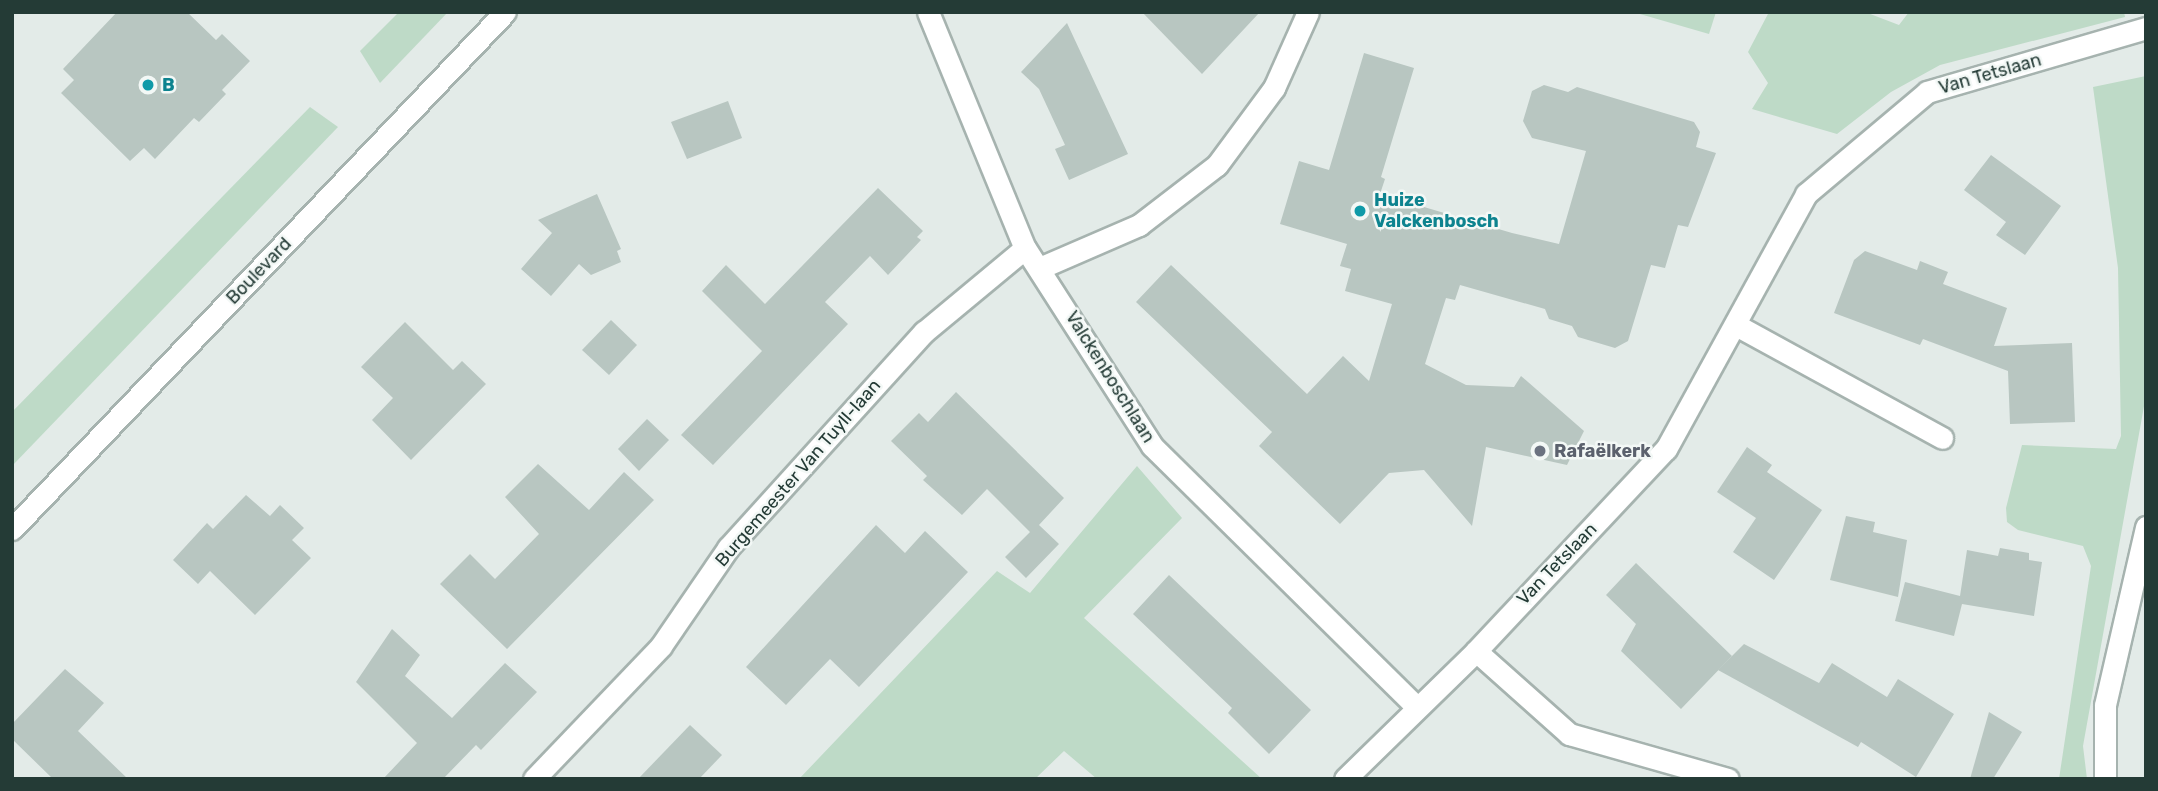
<!DOCTYPE html>
<html>
<head>
<meta charset="utf-8">
<style>
  body { margin:0 }
  #map { position:relative; width:2158px; height:791px; overflow:hidden; background:#e3ebe8; font-family:Rubik,sans-serif }
  div>[style] { position:absolute }
  .green>* { inset:0; background:#bedac7 }
  .building>* { inset:0; background:#b8c6c1 }
  .roads { filter:drop-shadow(2px 0 #a6b3af) drop-shadow(-2px 0 #a6b3af) drop-shadow(0 2px #a6b3af) drop-shadow(0 -2px #a6b3af) }
  .minor>* { height:21px; margin:-10.5px; padding:0 10.5px; transform-origin:10.5px; border-radius:10.5px; background:#fff }
  .tertiary>* { height:21px; margin:-10.5px; padding:0 10.5px; transform-origin:10.5px; border-radius:10.5px; background:#fff }
  .dots>* { width:19px; height:19px; translate:-50% -50%; box-sizing:border-box; border:4px solid #f3f8f6; border-radius:50% }
  span { translate:-50% -50%; white-space:nowrap; text-align:center; line-height:1.15; -webkit-text-stroke:5px #f3f8f6; paint-order:stroke }
  .street-label { font-size:18px; color:#243b36 }
  .culture-label { font-size:18px; color:#0d838f; font-weight:700 }
  .left { translate:0 -50%; text-align:left }
  .worship-label { font-size:18px; color:#5b616d; font-weight:700 }
  .frame { position:absolute; inset:0; border:14px solid #243b36; pointer-events:none }
</style>
</head>
<body>
<div id="map">
  <div class="green">
    <i style="clip-path:polygon(399px 12px,448px 12px,380px 83px,360px 51px)"></i>
    <i style="clip-path:polygon(1633px 12px,1716px 12px,1709px 34px)"></i>
    <i style="clip-path:polygon(1769px 12px,1865px 12px,1899px 25px,1909px 12px,2124px 12px,2125px 17px,1940px 65px,1891px 92px,1837px 134px,1752px 109px,1768px 83px,1748px 52px)"></i>
    <i style="clip-path:polygon(2146px 76px,2146px 395px,2083px 746px,2087px 779px,2059px 779px,2091px 566px,2083px 546px,2018px 530px,2007px 522px,2006px 508px,2022px 445px,2116px 449px,2121px 436px,2118px 268px,2093px 87px)"></i>
    <i style="clip-path:polygon(310px 107px,338px 127px,12px 466px,12px 412px)"></i>
    <i style="clip-path:polygon(1137px 466px,1182px 518px,1084px 618px,1262px 779px,1097px 779px,1064px 751px,1035px 779px,799px 779px,997px 571px,1030px 593px)"></i>
  </div>
  <div class="building">
    <i style="clip-path:polygon(117px 12px,187px 12px,216px 40px,222px 34px,250px 61px,222px 90px,226px 94px,199px 122px,194px 118px,155px 159px,144px 148px,130px 161px,61px 93px,74px 80px,63px 69px)"></i>
    <i style="clip-path:polygon(1142px 12px,1260px 12px,1202px 74px)"></i>
    <i style="clip-path:polygon(1067px 23px,1128px 154px,1069px 180px,1055px 149px,1065px 145px,1039px 89px,1021px 72px)"></i>
    <i style="clip-path:polygon(1364px 53px,1414px 68px,1381px 177px,1385px 179px,1380px 194px,1512px 233px,1559px 244px,1586px 151px,1532px 138px,1523px 121px,1532px 91px,1544px 85px,1568px 92px,1577px 87px,1694px 122px,1700px 132px,1696px 147px,1716px 153px,1688px 227px,1678px 225px,1665px 268px,1651px 265px,1628px 341px,1615px 348px,1578px 337px,1572px 326px,1549px 319px,1545px 309px,1460px 285px,1455px 300px,1446px 298px,1425px 364px,1466px 385px,1514px 387px,1521px 376px,1584px 431px,1567px 465px,1486px 447px,1472px 526px,1424px 470px,1389px 473px,1340px 524px,1259px 446px,1272px 432px,1136px 302px,1171px 265px,1307px 394px,1343px 356px,1369px 381px,1392px 304px,1345px 291px,1351px 269px,1340px 266px,1347px 244px,1280px 224px,1299px 161px,1329px 170px)"></i>
    <i style="clip-path:polygon(728px 101px,742px 138px,687px 159px,671px 122px)"></i>
    <i style="clip-path:polygon(1991px 155px,2061px 206px,2025px 255px,1996px 235px,2006px 222px,1964px 190px)"></i>
    <i style="clip-path:polygon(878px 188px,923px 231px,917px 237px,921px 240px,888px 275px,870px 256px,825px 302px,848px 324px,713px 465px,681px 435px,762px 351px,702px 291px,726px 265px,765px 304px)"></i>
    <i style="clip-path:polygon(597px 194px,621px 249px,617px 251px,621px 262px,591px 275px,579px 264px,551px 296px,521px 269px,552px 233px,538px 220px)"></i>
    <i style="clip-path:polygon(1865px 251px,1917px 270px,1920px 261px,1948px 272px,1943px 284px,2007px 308px,1994px 346px,2072px 343px,2075px 422px,2010px 424px,2008px 371px,1923px 339px,1920px 345px,1834px 313px,1854px 260px)"></i>
    <i style="clip-path:polygon(611px 320px,637px 345px,609px 375px,582px 350px)"></i>
    <i style="clip-path:polygon(405px 322px,453px 370px,462px 361px,486px 384px,411px 460px,372px 420px,393px 398px,361px 367px)"></i>
    <i style="clip-path:polygon(956px 392px,1064px 498px,1039px 525px,1059px 544px,1026px 578px,1005px 557px,1030px 532px,987px 489px,962px 515px,923px 480px,927px 476px,891px 441px,919px 413px,928px 422px)"></i>
    <i style="clip-path:polygon(647px 419px,669px 440px,639px 471px,618px 449px)"></i>
    <i style="clip-path:polygon(1747px 447px,1772px 465px,1767px 472px,1822px 510px,1774px 580px,1733px 552px,1756px 518px,1717px 492px)"></i>
    <i style="clip-path:polygon(538px 464px,589px 510px,624px 472px,654px 500px,507px 649px,440px 584px,470px 554px,495px 579px,539px 534px,505px 497px)"></i>
    <i style="clip-path:polygon(246px 495px,270px 516px,280px 505px,304px 528px,292px 540px,311px 558px,255px 615px,210px 571px,198px 584px,173px 560px,207px 523px,213px 529px)"></i>
    <i style="clip-path:polygon(1846px 516px,1875px 522px,1873px 532px,1907px 540px,1898px 597px,1830px 580px)"></i>
    <i style="clip-path:polygon(876px 525px,905px 553px,925px 531px,968px 572px,859px 687px,830px 659px,786px 705px,746px 667px)"></i>
    <i style="clip-path:polygon(2000px 548px,2029px 553px,2029px 560px,2042px 562px,2034px 616px,1962px 604px,1954px 636px,1895px 621px,1905px 582px,1960px 596px,1967px 550px,1998px 556px)"></i>
    <i style="clip-path:polygon(1636px 563px,1732px 656px,1681px 709px,1621px 651px,1636px 624px,1606px 595px)"></i>
    <i style="clip-path:polygon(1169px 575px,1311px 710px,1269px 754px,1228px 713px,1232px 708px,1133px 614px)"></i>
    <i style="clip-path:polygon(392px 629px,420px 655px,405px 676px,452px 718px,505px 663px,537px 692px,481px 750px,476px 745px,443px 779px,383px 779px,417px 743px,356px 682px)"></i>
    <i style="clip-path:polygon(1744px 644px,1819px 683px,1832px 663px,1887px 697px,1898px 679px,1954px 714px,1916px 777px,1861px 742px,1858px 747px,1718px 670px)"></i>
    <i style="clip-path:polygon(65px 669px,104px 703px,78px 731px,128px 779px,53px 779px,12px 739px,12px 724px)"></i>
    <i style="clip-path:polygon(1989px 712px,2022px 732px,1993px 779px,1970px 779px)"></i>
    <i style="clip-path:polygon(690px 725px,722px 755px,699px 779px,638px 779px)"></i>
  </div>
  <div class="roads">
    <div class="minor">
      <i style="left:928px;top:12px;width:255px;rotate:67.7deg"></i>
      <i style="left:1025px;top:248px;width:235px;rotate:57.3deg"></i>
      <i style="left:1152px;top:446px;width:371px;rotate:44.6deg"></i>
      <i style="left:1042px;top:267px;width:106px;rotate:-23.4deg"></i>
      <i style="left:1139px;top:225px;width:98px;rotate:-37.6deg"></i>
      <i style="left:1217px;top:165px;width:96px;rotate:-53.5deg"></i>
      <i style="left:1274px;top:88px;width:83px;rotate:-65.9deg"></i>
      <i style="left:1736px;top:325px;width:235px;rotate:28.7deg"></i>
      <i style="left:1476px;top:651px;width:125px;rotate:41.7deg"></i>
      <i style="left:1569px;top:734px;width:165px;rotate:15.8deg"></i>
      <i style="left:534px;top:779px;width:184px;rotate:-46.3deg"></i>
      <i style="left:661px;top:646px;width:119px;rotate:-55.6deg"></i>
      <i style="left:728px;top:548px;width:292px;rotate:-47.8deg"></i>
      <i style="left:924px;top:332px;width:131px;rotate:-39.7deg"></i>
      <i style="left:1345px;top:779px;width:183px;rotate:-44.3deg"></i>
      <i style="left:1476px;top:651px;width:277px;rotate:-46.8deg"></i>
      <i style="left:1666px;top:449px;width:291px;rotate:-61.2deg"></i>
      <i style="left:1806px;top:194px;width:158px;rotate:-40.1deg"></i>
      <i style="left:1927px;top:92px;width:228px;rotate:-16.3deg"></i>
      <i style="left:2105px;top:779px;width:74px;rotate:-90deg"></i>
      <i style="left:2105px;top:705px;width:183px;rotate:-77deg"></i>
    </div>
    <div class="tertiary">
      <i style="left:12px;top:529px;width:714px;rotate:-46.36deg"></i>
    </div>
  </div>
  <div class="dots">
    <i style="left:148px;top:85px;background:#0f9aa8"></i>
    <i style="left:1360px;top:211px;background:#0f9aa8"></i>
    <i style="left:1540px;top:451px;background:#6b7280"></i>
  </div>
  <div class="street-label">
    <span style="left:1990px;top:74px;rotate:-16deg">Van Tetslaan</span>
    <span style="left:259px;top:271px;rotate:-46deg">Boulevard</span>
    <span style="left:1110px;top:377px;rotate:58deg">Valckenboschlaan</span>
    <span style="left:798px;top:473px;rotate:-49deg">Burgemeester Van Tuyll-laan</span>
    <span style="left:1557px;top:564px;rotate:-46deg">Van Tetslaan</span>
  </div>
  <div class="culture-label">
    <span class="left" style="left:162px;top:85px">B</span>
    <span class="left" style="left:1374px;top:211px">Huize<br>Valckenbosch</span>
  </div>
  <div class="worship-label">
    <span class="left" style="left:1554px;top:451px">Rafaëlkerk</span>
  </div>
  <div class="frame"></div>
</div>
</body>
</html>
